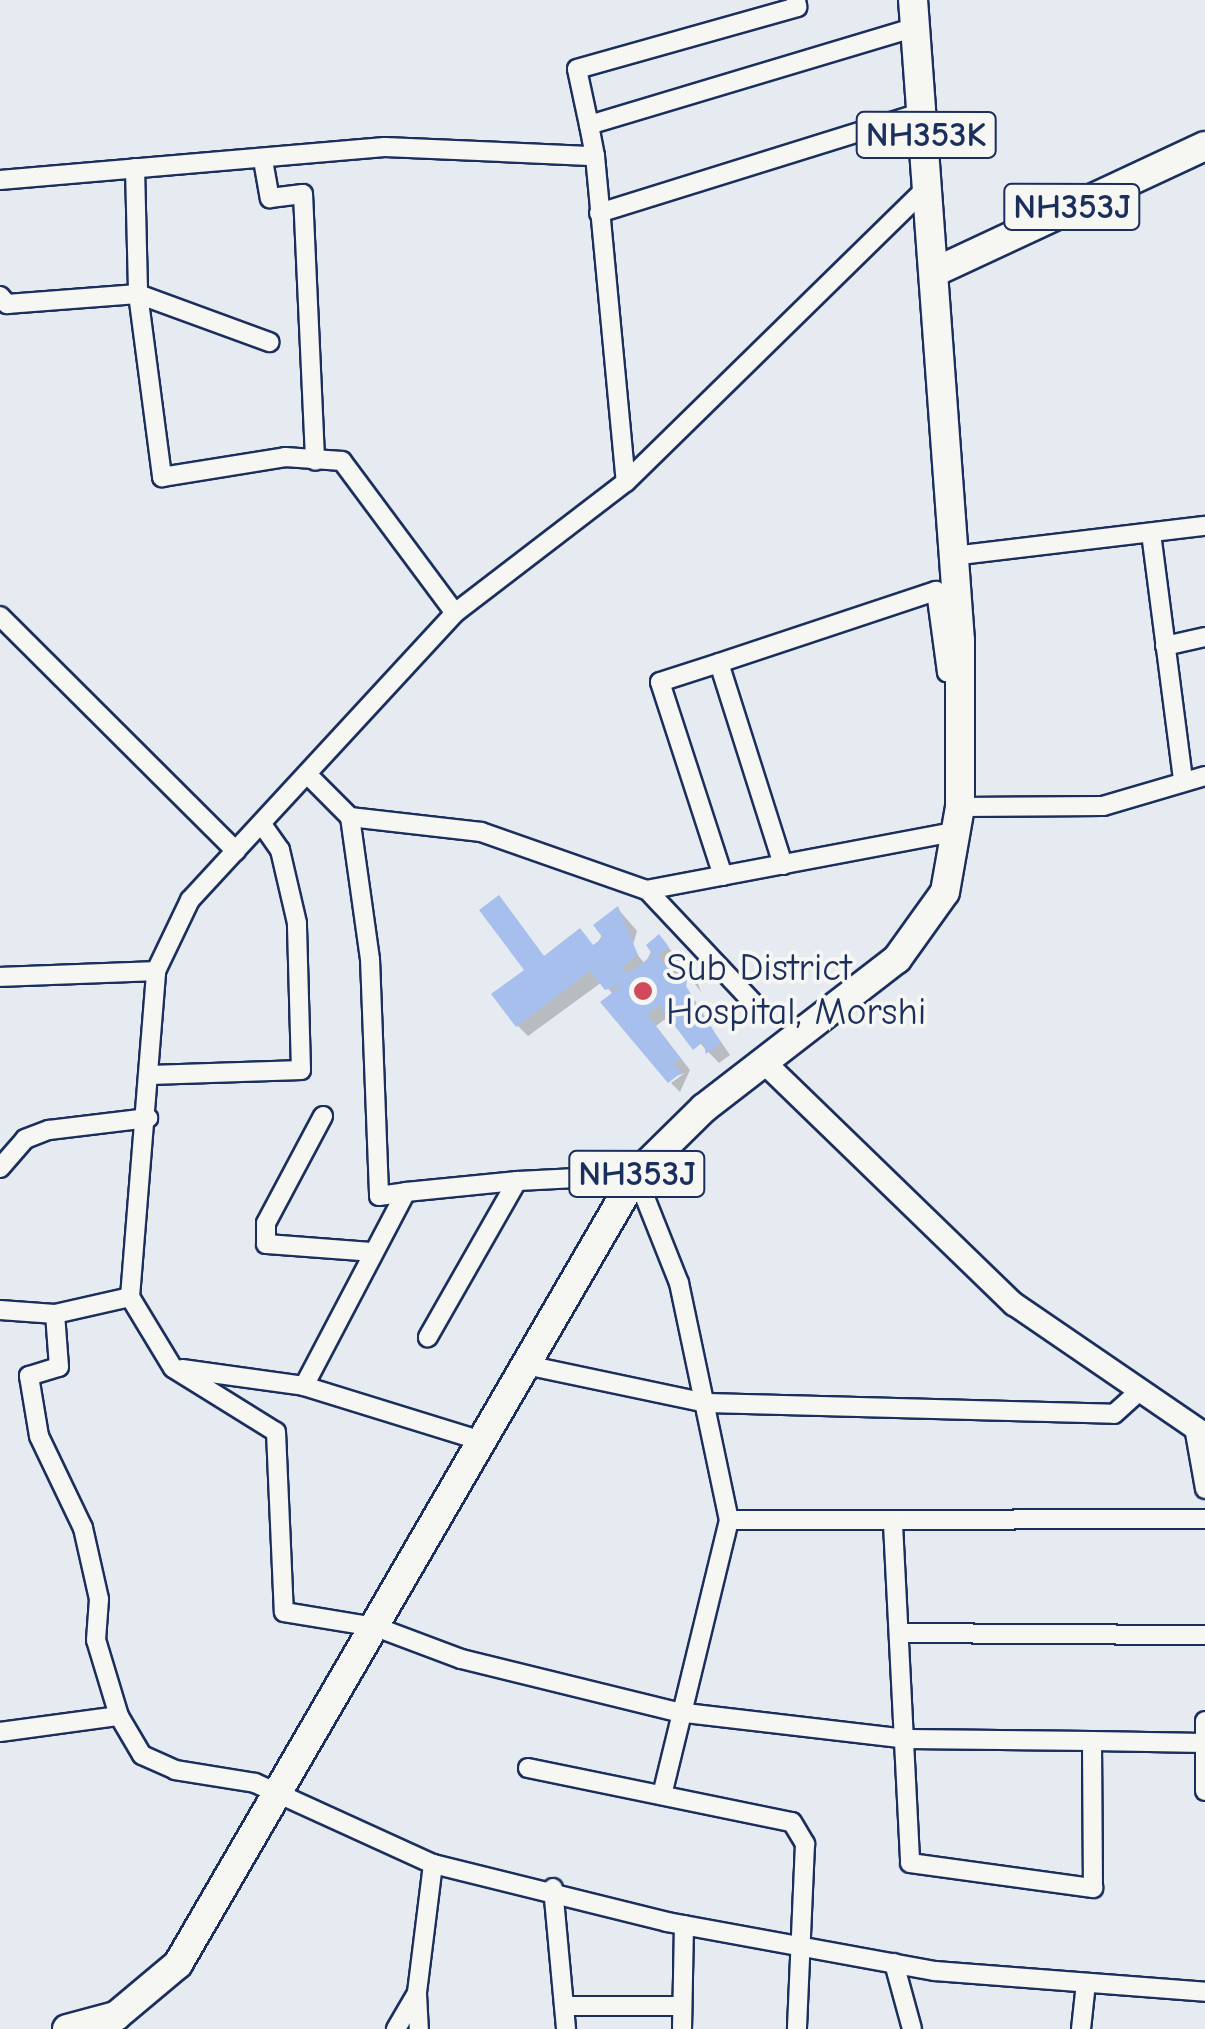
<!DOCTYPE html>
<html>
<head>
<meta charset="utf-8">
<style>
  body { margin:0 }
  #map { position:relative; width:1205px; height:2029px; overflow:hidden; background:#e6ebf1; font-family:"Comic Neue",sans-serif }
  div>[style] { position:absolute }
  .shadow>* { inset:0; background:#0003 }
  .building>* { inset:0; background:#a7bfed }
  .roads { filter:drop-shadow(2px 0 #1b2f5e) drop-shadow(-2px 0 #1b2f5e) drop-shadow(0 2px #1b2f5e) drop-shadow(0 -2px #1b2f5e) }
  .minor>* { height:18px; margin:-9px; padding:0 9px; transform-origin:9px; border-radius:9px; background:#f6f6f2 }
  .tertiary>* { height:22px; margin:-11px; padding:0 11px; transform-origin:11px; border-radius:11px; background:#f6f6f2 }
  .trunk>* { height:28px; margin:-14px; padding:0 14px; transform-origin:14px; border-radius:14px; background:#f6f6f2 }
  .dots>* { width:28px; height:28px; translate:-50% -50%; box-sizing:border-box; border:5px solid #f6f6f2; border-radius:50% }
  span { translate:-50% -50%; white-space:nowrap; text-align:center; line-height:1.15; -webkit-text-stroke:8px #f6f6f2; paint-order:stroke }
  .shield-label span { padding:2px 8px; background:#f6f6f2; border:2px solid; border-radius:8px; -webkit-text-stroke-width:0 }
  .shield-label { font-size:35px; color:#1b2f5e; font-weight:700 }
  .poi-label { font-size:38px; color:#1b2f5e }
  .left { translate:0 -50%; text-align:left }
</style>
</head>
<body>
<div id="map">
  <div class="shadow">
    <i style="clip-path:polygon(509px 909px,545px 958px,595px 947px,618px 909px,637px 931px,632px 948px,645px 964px,658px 937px,695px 975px,701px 992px,689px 976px,680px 982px,730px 1055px,719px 1063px,672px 1014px,656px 1026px,690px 1070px,680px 1092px,671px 1083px,685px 1073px,668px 1079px,603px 1002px,612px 993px,602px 982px,528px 1036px,517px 1025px,528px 970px)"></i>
  </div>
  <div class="building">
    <i style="clip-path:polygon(evenodd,499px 895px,544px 956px,580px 928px,593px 945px,603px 938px,593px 925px,618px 906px,638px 955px,622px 967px,627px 974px,653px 955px,646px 945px,659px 934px,669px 947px,658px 955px,665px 966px,676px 959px,689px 967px,686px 986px,721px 1043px,706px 1054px,703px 1042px,693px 1050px,659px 1005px,647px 1014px,681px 1059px,673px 1064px,682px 1072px,668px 1083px,600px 1002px,624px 984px,605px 990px,590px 971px,516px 1027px,491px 994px,524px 970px,479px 910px,499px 895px,679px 965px,688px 979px,680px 984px,671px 970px,679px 965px)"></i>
  </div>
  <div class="roads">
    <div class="minor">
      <i style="left:589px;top:125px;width:57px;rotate:-102.1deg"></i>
      <i style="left:577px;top:69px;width:229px;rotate:-15.7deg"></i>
      <i style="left:797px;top:7px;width:7px;rotate:-98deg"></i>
      <i style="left:595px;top:156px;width:327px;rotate:84.6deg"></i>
      <i style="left:263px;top:160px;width:39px;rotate:80deg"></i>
      <i style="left:270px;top:198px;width:33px;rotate:-7deg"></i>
      <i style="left:303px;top:194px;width:267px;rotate:87.4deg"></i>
      <i style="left:135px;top:168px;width:126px;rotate:88.6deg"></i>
      <i style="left:138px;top:294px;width:185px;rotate:82.5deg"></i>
      <i style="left:162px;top:477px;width:125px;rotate:-9.2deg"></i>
      <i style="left:285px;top:457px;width:57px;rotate:4deg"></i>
      <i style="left:342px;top:461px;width:189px;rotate:53.4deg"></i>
      <i style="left:0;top:180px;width:386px;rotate:-4.9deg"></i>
      <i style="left:385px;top:147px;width:210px;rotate:2.5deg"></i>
      <i style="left:595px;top:156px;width:32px;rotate:-101deg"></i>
      <i style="left:589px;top:125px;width:341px;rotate:-16.7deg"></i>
      <i style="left:599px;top:213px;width:340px;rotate:-17.3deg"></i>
      <i style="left:0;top:296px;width:11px;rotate:49deg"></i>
      <i style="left:7px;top:304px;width:131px;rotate:-4.4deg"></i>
      <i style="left:138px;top:294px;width:140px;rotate:20.1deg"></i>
      <i style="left:1151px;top:533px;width:250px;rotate:82.6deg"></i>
      <i style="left:952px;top:556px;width:255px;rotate:-6.8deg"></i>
      <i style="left:0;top:616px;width:333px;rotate:44.9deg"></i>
      <i style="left:1165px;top:646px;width:41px;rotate:-12.7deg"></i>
      <i style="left:719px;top:663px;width:229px;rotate:-18.4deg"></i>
      <i style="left:936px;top:591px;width:82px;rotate:82.3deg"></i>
      <i style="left:947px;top:672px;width:13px;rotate:4deg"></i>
      <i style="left:309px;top:776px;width:58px;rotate:45deg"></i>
      <i style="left:350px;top:817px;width:132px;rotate:6.5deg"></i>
      <i style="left:481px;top:832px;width:176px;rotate:19.3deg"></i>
      <i style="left:647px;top:890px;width:166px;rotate:46.7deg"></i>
      <i style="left:960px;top:807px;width:143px;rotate:-0.4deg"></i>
      <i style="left:1103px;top:806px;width:106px;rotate:-16.4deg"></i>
      <i style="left:350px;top:817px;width:143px;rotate:82deg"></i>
      <i style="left:370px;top:959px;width:237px;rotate:87.8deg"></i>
      <i style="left:379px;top:1196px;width:27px;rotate:-8deg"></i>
      <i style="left:723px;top:876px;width:204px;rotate:-108deg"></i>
      <i style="left:660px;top:682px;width:62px;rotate:-17.9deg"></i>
      <i style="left:719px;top:663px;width:212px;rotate:72.4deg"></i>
      <i style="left:647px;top:890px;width:313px;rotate:-10.7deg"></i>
      <i style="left:0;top:977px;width:156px;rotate:-2.2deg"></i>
      <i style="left:151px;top:1075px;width:150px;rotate:-1.9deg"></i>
      <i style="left:301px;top:1070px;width:147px;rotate:-91.6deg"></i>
      <i style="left:297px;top:923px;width:75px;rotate:-103.1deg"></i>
      <i style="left:280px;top:850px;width:28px;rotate:-125deg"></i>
      <i style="left:323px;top:1116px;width:121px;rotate:118deg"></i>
      <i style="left:266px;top:1223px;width:21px;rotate:90deg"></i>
      <i style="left:266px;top:1244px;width:106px;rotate:4.3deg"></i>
      <i style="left:0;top:1168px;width:38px;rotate:-49deg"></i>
      <i style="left:25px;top:1139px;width:26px;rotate:-21deg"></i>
      <i style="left:49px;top:1130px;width:100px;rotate:-6.9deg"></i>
      <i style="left:517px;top:1181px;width:119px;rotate:-2.9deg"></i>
      <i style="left:636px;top:1175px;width:116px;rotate:68.3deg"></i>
      <i style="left:679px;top:1283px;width:242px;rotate:78.1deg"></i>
      <i style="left:729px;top:1520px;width:476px;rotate:-0.1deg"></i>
      <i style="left:130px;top:1297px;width:83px;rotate:58.8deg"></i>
      <i style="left:173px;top:1368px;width:121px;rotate:31.9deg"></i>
      <i style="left:276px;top:1432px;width:180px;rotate:87.5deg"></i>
      <i style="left:284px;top:1612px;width:93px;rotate:9.3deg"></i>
      <i style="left:376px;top:1627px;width:91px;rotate:20.6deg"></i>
      <i style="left:461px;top:1659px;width:222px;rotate:13.8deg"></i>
      <i style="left:677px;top:1712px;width:233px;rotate:6.7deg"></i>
      <i style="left:908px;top:1739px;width:184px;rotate:0.6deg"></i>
      <i style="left:0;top:1310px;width:55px;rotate:4.2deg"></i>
      <i style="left:55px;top:1314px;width:77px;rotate:-12.8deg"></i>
      <i style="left:130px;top:1297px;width:327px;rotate:-85.4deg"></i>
      <i style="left:156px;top:971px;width:79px;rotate:-64.4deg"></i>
      <i style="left:190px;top:900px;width:391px;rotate:-47.3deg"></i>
      <i style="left:455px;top:613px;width:215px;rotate:-37.5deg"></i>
      <i style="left:626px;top:482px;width:426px;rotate:-44.4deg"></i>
      <i style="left:526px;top:1365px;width:185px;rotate:11.9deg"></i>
      <i style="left:707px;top:1403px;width:407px;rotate:1.5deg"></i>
      <i style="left:1114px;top:1414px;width:36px;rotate:-42deg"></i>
      <i style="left:182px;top:1369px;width:123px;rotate:7.9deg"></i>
      <i style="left:304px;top:1386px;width:186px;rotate:17.2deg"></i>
      <i style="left:304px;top:1386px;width:219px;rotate:-62.3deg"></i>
      <i style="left:406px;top:1192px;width:112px;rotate:-5.7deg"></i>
      <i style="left:517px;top:1181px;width:180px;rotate:119.7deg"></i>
      <i style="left:1194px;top:1427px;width:63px;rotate:79.9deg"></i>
      <i style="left:893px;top:1524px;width:339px;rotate:87.1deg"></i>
      <i style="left:910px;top:1863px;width:185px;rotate:7.8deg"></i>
      <i style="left:1093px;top:1888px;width:147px;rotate:-90.4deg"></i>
      <i style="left:1092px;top:1741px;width:112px;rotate:1deg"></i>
      <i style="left:899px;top:1633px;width:306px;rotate:0.4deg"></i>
      <i style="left:119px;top:1716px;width:45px;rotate:59.5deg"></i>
      <i style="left:142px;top:1755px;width:36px;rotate:24deg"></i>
      <i style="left:175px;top:1770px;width:81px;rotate:9.2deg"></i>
      <i style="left:255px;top:1783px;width:196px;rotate:24.5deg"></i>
      <i style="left:433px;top:1864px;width:130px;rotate:97.1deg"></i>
      <i style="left:417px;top:1993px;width:42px;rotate:120.3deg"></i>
      <i style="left:1205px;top:1721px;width:70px;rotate:90deg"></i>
      <i style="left:0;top:1732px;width:120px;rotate:-7.7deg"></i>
      <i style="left:119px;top:1716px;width:79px;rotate:-106.8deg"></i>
      <i style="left:96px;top:1640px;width:41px;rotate:-85.8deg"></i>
      <i style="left:99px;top:1599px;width:73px;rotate:-102.7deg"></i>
      <i style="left:83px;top:1528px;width:102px;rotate:-115.6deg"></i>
      <i style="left:39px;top:1436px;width:61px;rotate:-99.5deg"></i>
      <i style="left:29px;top:1376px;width:31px;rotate:-17deg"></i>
      <i style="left:59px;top:1367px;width:53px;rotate:-94.3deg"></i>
      <i style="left:528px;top:1768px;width:269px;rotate:11.6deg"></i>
      <i style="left:792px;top:1822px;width:26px;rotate:59deg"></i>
      <i style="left:805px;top:1844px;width:185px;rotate:92.5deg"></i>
      <i style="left:662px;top:1795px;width:283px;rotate:-76.3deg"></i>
      <i style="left:433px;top:1864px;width:241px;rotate:13.9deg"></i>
      <i style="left:667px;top:1922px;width:272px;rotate:10.4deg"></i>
      <i style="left:935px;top:1971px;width:271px;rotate:4.4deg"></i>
      <i style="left:553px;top:1888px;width:142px;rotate:84.7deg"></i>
      <i style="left:894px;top:1963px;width:68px;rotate:74.7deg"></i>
      <i style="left:417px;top:1994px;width:35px;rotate:87deg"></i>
      <i style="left:564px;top:2006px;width:118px"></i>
      <i style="left:682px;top:2029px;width:104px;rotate:-88.9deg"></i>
      <i style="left:1081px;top:2029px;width:46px;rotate:-83.8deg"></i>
    </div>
    <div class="tertiary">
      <i style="left:767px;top:1065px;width:344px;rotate:44.1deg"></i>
      <i style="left:1014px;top:1304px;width:232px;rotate:34.4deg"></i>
    </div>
    <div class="trunk">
      <i style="left:939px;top:270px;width:293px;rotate:-25deg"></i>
      <i style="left:67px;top:2029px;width:51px;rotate:-14.9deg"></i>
      <i style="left:116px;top:2016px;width:81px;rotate:-40deg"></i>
      <i style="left:178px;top:1964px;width:912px;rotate:-59.87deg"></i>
      <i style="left:636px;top:1175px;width:95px;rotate:-44.6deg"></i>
      <i style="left:704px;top:1108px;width:244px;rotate:-37.7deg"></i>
      <i style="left:897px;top:959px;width:82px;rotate:-54.4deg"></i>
      <i style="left:945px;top:892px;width:86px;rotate:-80deg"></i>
      <i style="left:960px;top:807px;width:166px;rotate:-90deg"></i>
      <i style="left:960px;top:641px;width:643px;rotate:-94.19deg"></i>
    </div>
  </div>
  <div class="dots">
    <i style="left:643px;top:991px;background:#d1495b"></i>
  </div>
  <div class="shield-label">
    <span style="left:926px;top:135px">NH353K</span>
    <span style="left:1072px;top:207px">NH353J</span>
    <span style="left:637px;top:1174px">NH353J</span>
  </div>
  <div class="poi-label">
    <span class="left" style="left:666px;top:991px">Sub District<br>Hospital, Morshi</span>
  </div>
</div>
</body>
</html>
